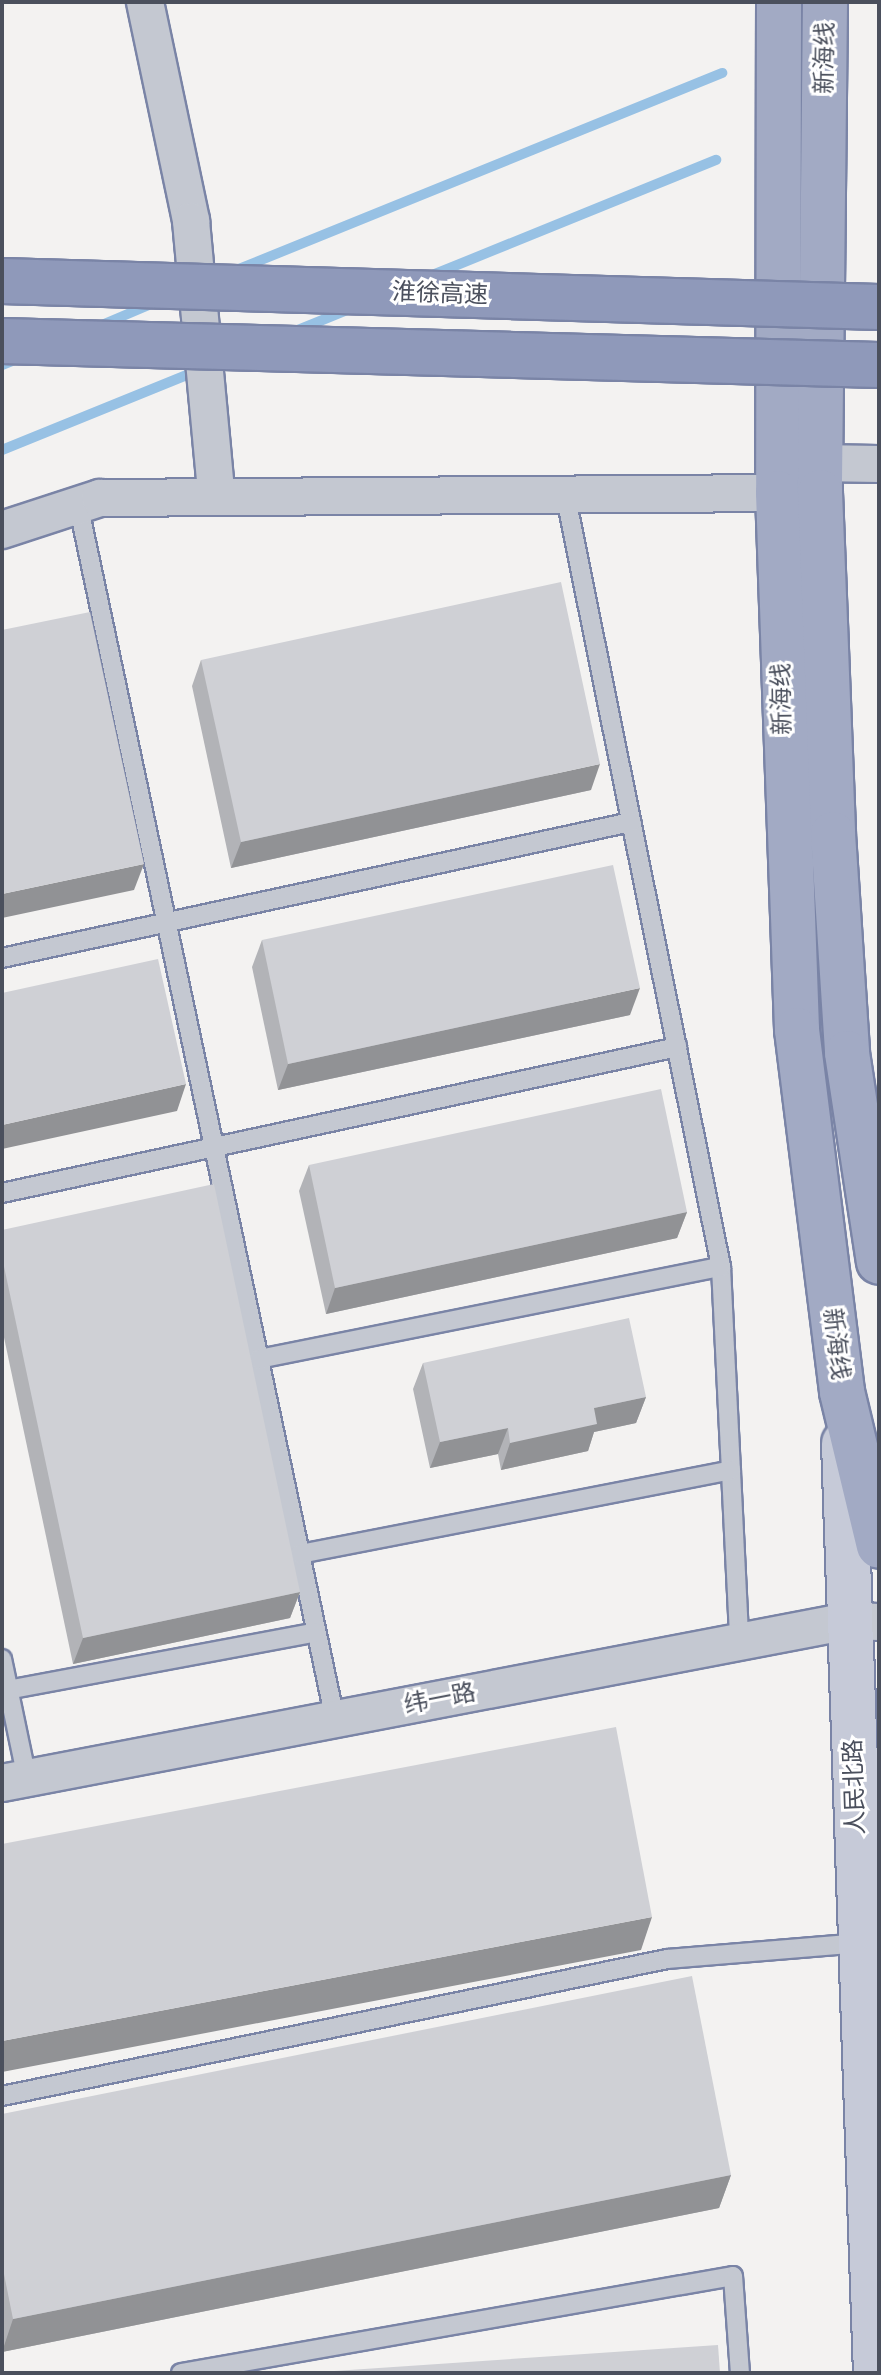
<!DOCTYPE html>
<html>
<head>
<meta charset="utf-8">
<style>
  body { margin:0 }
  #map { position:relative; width:881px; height:2375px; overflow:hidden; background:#f3f2f1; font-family:"Nunito Sans","Noto Sans SC",sans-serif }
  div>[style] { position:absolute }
  .stream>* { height:10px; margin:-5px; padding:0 5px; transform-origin:5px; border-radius:5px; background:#97c1e4 }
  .roads { filter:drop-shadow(2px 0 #7a84a6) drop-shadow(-2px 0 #7a84a6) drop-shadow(0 2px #7a84a6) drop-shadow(0 -2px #7a84a6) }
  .service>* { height:18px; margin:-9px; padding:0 9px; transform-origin:9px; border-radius:9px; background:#c4c8d1 }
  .minor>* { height:36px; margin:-18px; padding:0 18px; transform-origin:18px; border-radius:18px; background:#c4c8d1 }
  .secondary>* { height:44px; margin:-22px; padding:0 22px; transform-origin:22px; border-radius:22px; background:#c6cad8 }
  .trunk>* { height:44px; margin:-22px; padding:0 22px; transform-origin:22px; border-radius:22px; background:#a2aac4 }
  .bridges { filter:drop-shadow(2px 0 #7a84a6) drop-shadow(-2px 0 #7a84a6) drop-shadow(0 2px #7a84a6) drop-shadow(0 -2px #7a84a6) }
  .motorway-bridge>* { height:44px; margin:-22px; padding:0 22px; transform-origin:22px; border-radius:22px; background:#8f99ba }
  .wall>* { inset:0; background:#b2b3b7 }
  .shaded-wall>* { inset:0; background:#919295 }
  .building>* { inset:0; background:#cfd0d5 }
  span { translate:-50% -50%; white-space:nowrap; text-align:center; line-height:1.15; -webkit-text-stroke:6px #fff; paint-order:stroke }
  .street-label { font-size:24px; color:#4b505d }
  .frame { position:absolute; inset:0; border:4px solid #4b505d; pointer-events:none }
</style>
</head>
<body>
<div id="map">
  <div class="stream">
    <i style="left:234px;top:271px;width:527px;rotate:-22.08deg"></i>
    <i style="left:430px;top:276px;width:309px;rotate:-22.1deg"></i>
    <i style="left:97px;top:327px;width:64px;rotate:-23deg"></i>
    <i style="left:293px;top:332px;width:64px;rotate:-22.1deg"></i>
    <i style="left:2px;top:365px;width:18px;rotate:-22deg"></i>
    <i style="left:2px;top:450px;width:210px;rotate:-22.1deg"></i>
  </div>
  <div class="roads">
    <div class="service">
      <i style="left:565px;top:493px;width:790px;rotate:78.6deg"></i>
      <i style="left:721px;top:1267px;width:374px;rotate:87.2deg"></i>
      <i style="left:78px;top:504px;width:1242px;rotate:78.06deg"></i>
      <i style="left:2px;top:958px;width:644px;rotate:-12.2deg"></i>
      <i style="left:2px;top:1193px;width:691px;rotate:-12.2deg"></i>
      <i style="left:259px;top:1359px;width:471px;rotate:-11.3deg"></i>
      <i style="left:300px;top:1554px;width:439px;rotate:-11deg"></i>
      <i style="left:2px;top:1659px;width:123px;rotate:78.2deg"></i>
      <i style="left:2px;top:1691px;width:319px;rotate:-10.6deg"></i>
      <i style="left:2px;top:2096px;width:679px;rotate:-11.64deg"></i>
      <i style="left:667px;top:1959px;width:195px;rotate:-4.7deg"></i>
      <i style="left:181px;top:2373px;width:560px;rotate:-9.97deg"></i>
      <i style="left:733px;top:2276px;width:97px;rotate:85.9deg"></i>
    </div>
    <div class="minor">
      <i style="left:145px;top:2px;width:224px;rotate:78.1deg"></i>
      <i style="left:191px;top:221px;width:273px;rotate:84.7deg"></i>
      <i style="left:820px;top:463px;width:59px;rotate:1deg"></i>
      <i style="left:2px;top:530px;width:103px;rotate:-18.1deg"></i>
      <i style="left:100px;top:498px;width:678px;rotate:-0.42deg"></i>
      <i style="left:2px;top:1783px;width:862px;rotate:-10.83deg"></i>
      <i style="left:849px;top:1621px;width:30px;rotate:2deg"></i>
    </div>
    <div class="secondary">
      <i style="left:844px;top:1443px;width:931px;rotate:88.03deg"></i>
    </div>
    <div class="trunk">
      <i style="left:779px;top:2px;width:491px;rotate:90.1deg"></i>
      <i style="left:778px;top:493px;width:537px;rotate:87.97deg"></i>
      <i style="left:797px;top:1030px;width:365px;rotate:82.9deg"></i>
      <i style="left:842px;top:1392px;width:158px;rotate:76.5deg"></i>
      <i style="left:825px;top:2px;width:490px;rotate:90.6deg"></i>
      <i style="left:820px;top:492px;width:342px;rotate:87.8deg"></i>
      <i style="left:833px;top:834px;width:219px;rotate:86.3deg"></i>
      <i style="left:847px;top:1053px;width:211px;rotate:81.3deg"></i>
    </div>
  </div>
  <div class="bridges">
    <div class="motorway-bridge">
      <i style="left:2px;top:281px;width:877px;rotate:1.7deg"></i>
      <i style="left:2px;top:341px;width:877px;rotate:1.57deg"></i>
    </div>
  </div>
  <div class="wall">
    <i style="clip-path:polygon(201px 660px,591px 790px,231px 868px,192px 686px)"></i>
    <i style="clip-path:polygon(262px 940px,630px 1015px,278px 1090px,252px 967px)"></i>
    <i style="clip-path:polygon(309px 1165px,687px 1212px,677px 1238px,326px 1314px,299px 1191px)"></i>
    <i style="clip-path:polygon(2px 1230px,300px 1592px,290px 1618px,73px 1664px,2px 1328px)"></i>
    <i style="clip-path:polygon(423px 1363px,646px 1397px,636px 1423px,594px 1432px,588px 1451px,501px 1470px,498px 1454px,430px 1468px,413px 1389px)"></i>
    <i style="clip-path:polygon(2px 2114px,731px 2175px,719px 2208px,2px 2352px)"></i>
  </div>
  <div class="shaded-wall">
    <i style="clip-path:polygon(600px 764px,591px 790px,231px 868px,241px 842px)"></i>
    <i style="clip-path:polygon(144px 864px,134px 890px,2px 918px,2px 894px)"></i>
    <i style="clip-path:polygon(640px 988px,630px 1015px,278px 1090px,288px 1064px)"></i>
    <i style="clip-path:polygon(186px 1084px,177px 1111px,2px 1149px,2px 1125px)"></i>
    <i style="clip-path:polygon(687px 1212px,677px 1238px,326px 1314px,335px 1288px)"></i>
    <i style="clip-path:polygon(646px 1397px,636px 1423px,594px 1432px,588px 1451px,501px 1470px,510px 1443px,594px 1408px)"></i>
    <i style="clip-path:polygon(508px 1428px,498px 1454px,430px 1468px,440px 1442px)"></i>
    <i style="clip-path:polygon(300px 1592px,290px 1618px,73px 1664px,83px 1638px)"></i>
    <i style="clip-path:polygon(652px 1917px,641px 1950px,2px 2072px,2px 2041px)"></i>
    <i style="clip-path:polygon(731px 2175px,719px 2208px,2px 2352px,13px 2319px)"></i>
  </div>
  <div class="building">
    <i style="clip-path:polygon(561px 582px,600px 764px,241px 842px,201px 660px)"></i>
    <i style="clip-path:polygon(90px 612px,144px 864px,2px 894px,2px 630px)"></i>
    <i style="clip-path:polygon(613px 865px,640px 988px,288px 1064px,262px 940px)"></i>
    <i style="clip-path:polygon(158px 959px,186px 1084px,2px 1125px,2px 993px)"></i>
    <i style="clip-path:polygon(661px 1089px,687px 1212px,335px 1288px,309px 1165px)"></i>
    <i style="clip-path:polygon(214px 1184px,300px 1592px,83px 1638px,2px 1257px,2px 1230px)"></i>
    <i style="clip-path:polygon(629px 1318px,646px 1397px,594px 1408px,597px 1424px,510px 1443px,508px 1428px,440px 1442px,423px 1363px)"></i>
    <i style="clip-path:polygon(616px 1727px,652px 1917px,2px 2041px,2px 1844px)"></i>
    <i style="clip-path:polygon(692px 1976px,731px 2175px,13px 2319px,2px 2264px,2px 2114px)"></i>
    <i style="clip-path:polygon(718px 2345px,720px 2373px,305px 2373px)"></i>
  </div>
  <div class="street-label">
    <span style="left:825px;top:58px;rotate:-89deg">新海线</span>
    <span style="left:440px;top:294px;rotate:2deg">淮徐高速</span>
    <span style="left:782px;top:699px;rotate:-91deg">新海线</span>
    <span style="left:836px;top:1344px;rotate:83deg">新海线</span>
    <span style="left:440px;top:1699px;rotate:-11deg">纬一路</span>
    <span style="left:855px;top:1787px;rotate:-92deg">人民北路</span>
  </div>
  <div class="frame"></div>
</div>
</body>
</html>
